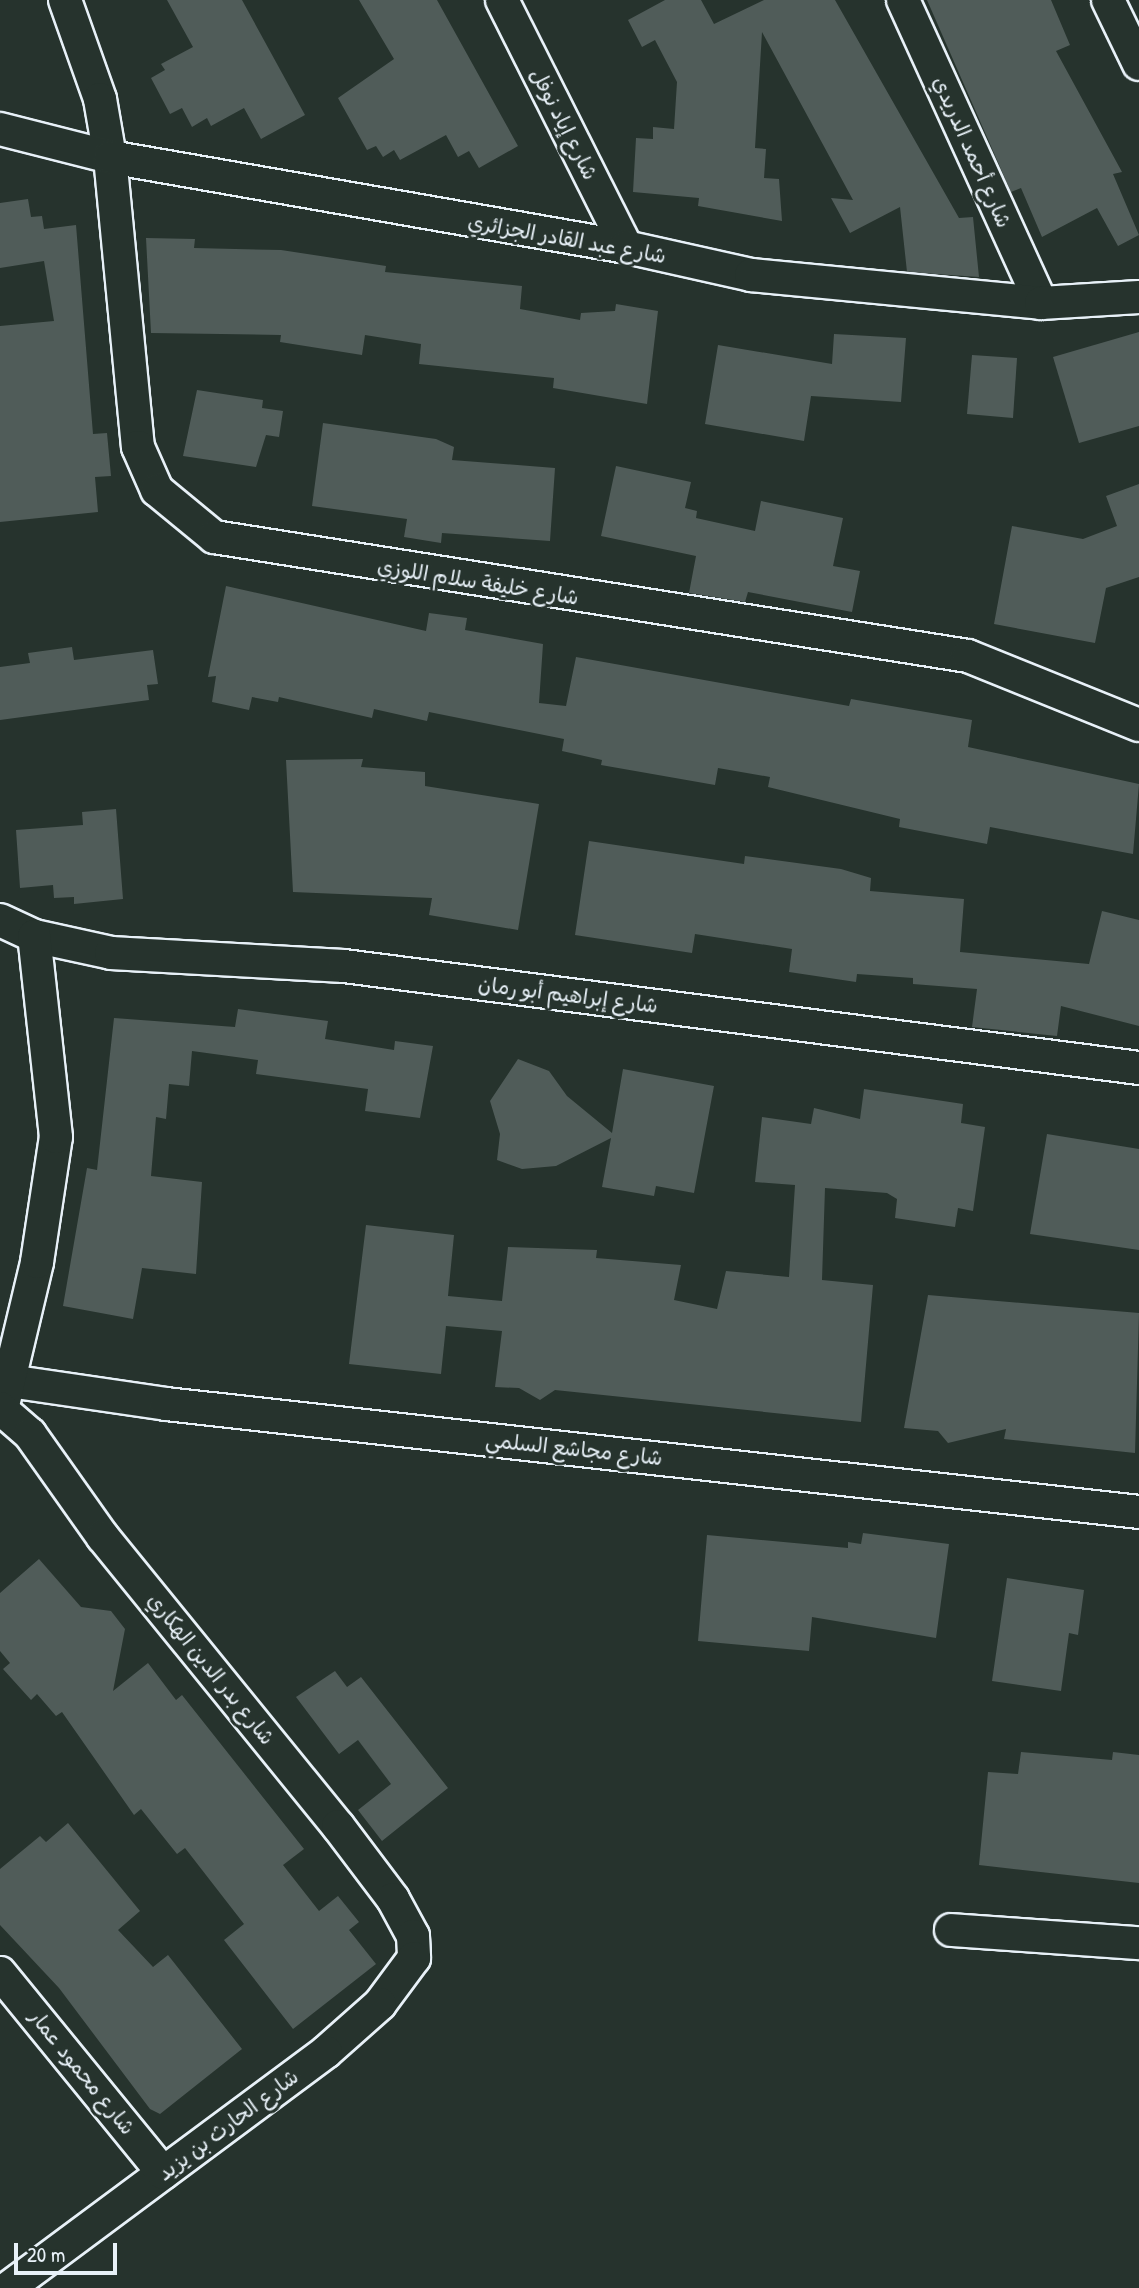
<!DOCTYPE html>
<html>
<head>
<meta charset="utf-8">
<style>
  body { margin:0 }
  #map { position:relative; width:1139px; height:2288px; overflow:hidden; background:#26332d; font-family:"Patrick Hand","Playpen Sans Arabic",sans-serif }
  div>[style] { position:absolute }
  .building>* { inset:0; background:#505c59 }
  .roads { filter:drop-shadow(2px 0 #e8f1f8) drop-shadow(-2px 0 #e8f1f8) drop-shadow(0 2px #e8f1f8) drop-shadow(0 -2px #e8f1f8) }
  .minor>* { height:32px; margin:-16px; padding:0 16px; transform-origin:16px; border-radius:16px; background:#26332d }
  span { translate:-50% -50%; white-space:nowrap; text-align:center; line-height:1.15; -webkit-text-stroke:6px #26332d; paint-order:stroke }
  .street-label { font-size:21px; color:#e8f1f8 }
  .scale { position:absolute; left:14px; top:2243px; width:103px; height:32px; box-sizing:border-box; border:4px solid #e8f1f8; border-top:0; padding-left:9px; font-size:21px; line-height:24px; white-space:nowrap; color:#e8f1f8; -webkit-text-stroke:5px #26332d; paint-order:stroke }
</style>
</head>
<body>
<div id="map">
  <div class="building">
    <i style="clip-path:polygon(167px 0,242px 0,305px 115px,261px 139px,244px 108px,211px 126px,207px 118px,192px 127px,182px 108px,170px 114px,151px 78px,165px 70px,161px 64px,193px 47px)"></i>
    <i style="clip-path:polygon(359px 0,437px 0,518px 146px,479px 168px,469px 151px,458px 157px,446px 135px,400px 160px,394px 150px,383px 157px,376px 146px,367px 150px,338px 98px,394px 59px)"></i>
    <i style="clip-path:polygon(665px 0,701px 0,714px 24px,764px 0,835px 0,959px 218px,973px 217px,979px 277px,907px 272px,900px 207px,850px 233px,831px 198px,853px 200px,762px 32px,755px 148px,766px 149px,764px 178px,779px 179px,782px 221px,698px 206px,699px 198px,633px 192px,636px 138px,653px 139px,653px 127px,674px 129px,677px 82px,655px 40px,642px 47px,628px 20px)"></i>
    <i style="clip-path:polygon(927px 0,1051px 0,1070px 45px,1056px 51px,1122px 172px,1113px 174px,1139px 235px,1118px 246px,1097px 208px,1042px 237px,1021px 188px,1011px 192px)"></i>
    <i style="clip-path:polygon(28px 199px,31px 217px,42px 216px,44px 229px,76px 225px,93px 434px,107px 433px,111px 476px,95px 477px,98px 512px,0 522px,0 326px,54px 321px,44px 261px,0 268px,0 203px)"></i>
    <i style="clip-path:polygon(146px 238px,195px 239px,194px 248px,281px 250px,386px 266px,385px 272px,522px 286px,520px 309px,580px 320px,581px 313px,615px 311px,616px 304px,658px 311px,647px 404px,553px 388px,554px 378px,419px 364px,421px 344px,365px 335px,362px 355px,280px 342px,281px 335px,151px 333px)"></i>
    <i style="clip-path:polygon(1139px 332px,1139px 426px,1079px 443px,1053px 357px)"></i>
    <i style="clip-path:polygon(834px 334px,906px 338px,901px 402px,811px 396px,804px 441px,705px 424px,718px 345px,832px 364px)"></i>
    <i style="clip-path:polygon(972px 355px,1017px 358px,1013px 418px,967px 414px)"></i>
    <i style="clip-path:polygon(197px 390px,263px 400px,262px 408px,283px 411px,279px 437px,266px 435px,256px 467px,183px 456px)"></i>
    <i style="clip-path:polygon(323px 423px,436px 439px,454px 447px,452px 460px,555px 468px,550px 541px,442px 533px,441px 543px,404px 537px,407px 519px,312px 506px)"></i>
    <i style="clip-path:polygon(616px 466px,691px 482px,685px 508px,697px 511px,696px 518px,755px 531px,761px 501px,843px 518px,833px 566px,860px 571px,852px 612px,748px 592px,745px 602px,689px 593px,696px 556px,601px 536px)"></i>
    <i style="clip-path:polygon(1139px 484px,1139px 577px,1106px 588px,1095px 643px,994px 624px,1012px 526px,1083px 539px,1117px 526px,1106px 496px)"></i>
    <i style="clip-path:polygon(226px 586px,426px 631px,429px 613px,467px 618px,465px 630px,543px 644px,539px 703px,566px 706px,576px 657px,849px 706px,851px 699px,972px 720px,968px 747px,1139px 784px,1133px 854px,990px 827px,987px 844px,899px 827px,900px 819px,768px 787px,770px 777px,718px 768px,715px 785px,601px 765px,602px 760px,562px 751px,564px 739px,429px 712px,427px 721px,374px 709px,372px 718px,279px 697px,278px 702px,252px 697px,249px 710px,212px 702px,216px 676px,208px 677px)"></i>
    <i style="clip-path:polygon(72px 647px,74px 660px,153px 650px,158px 684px,147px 685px,149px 700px,0 720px,0 667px,30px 663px,28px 653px)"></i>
    <i style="clip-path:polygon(363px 759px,361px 767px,425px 772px,425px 786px,539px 804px,518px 930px,429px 915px,432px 898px,293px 892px,286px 760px)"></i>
    <i style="clip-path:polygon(116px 809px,123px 899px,74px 904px,74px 897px,54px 898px,53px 885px,20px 888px,16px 830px,83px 825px,82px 812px)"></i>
    <i style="clip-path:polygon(589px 841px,744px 864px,745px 856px,841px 869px,871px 878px,870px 891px,964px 899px,960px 952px,1089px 964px,1102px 911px,1139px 920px,1139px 1026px,1061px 1006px,1057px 1036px,972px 1027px,977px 989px,913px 984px,913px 978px,857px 974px,856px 982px,789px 972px,792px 949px,695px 934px,692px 953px,575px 935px)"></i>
    <i style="clip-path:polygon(238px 1009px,328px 1021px,325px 1039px,394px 1050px,395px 1041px,433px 1046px,420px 1118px,365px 1111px,368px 1089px,256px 1074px,258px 1060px,192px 1051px,189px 1086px,169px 1084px,166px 1119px,156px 1117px,151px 1176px,202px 1182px,196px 1274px,142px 1268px,133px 1319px,63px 1306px,87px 1168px,97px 1170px,114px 1018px,235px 1027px)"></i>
    <i style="clip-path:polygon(518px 1059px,549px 1071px,567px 1096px,612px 1133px,623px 1069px,714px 1086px,694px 1193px,656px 1186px,654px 1196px,602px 1187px,611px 1138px,556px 1166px,522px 1169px,497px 1160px,500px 1134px,490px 1101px)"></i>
    <i style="clip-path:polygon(864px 1089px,963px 1104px,961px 1123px,985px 1127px,973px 1211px,958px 1208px,955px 1227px,895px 1218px,897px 1199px,887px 1193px,825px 1188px,822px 1280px,873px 1285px,861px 1422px,555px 1390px,540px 1400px,519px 1388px,495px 1387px,502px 1331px,446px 1326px,441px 1374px,349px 1364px,366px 1225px,454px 1235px,448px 1296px,502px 1301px,508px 1247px,597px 1250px,596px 1258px,681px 1265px,674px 1300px,717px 1309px,726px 1271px,789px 1277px,795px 1185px,755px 1182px,762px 1117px,811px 1124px,814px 1108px,860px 1119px)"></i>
    <i style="clip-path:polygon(1047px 1134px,1139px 1149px,1139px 1250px,1030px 1234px)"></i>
    <i style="clip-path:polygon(928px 1295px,1139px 1313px,1135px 1453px,1004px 1439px,1006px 1429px,948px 1443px,938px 1431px,904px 1428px)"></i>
    <i style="clip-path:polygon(863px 1533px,949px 1544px,936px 1638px,812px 1617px,809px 1651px,698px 1641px,707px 1535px,848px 1548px,848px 1542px,861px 1544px)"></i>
    <i style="clip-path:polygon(39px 1559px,81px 1607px,111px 1611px,125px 1629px,113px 1691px,148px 1663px,176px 1700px,182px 1695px,304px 1849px,283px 1865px,319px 1911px,338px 1896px,359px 1922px,349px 1930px,376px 1964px,293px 2029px,224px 1940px,244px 1924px,185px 1848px,177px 1854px,141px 1809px,134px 1815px,62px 1712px,56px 1716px,37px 1694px,31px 1700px,3px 1669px,10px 1663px,0 1651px,0 1593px)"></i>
    <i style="clip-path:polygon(1007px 1578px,1084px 1590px,1078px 1635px,1069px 1633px,1061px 1691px,992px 1681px)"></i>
    <i style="clip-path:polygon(335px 1671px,347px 1687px,361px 1677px,448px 1788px,382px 1841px,358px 1810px,391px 1784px,358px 1740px,339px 1754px,296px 1697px)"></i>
    <i style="clip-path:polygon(1021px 1752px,1112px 1760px,1113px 1752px,1139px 1755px,1139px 1883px,979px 1865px,988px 1772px,1018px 1774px)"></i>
    <i style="clip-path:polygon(68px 1823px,140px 1911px,118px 1930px,153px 1967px,168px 1955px,242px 2049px,160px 2114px,150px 2109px,59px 1988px,0 1925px,0 1869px,40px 1836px,46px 1842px)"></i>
  </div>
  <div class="roads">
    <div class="minor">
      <i style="left:65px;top:0;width:105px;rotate:70.5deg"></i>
      <i style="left:100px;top:99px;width:59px;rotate:80.2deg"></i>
      <i style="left:110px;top:157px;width:291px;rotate:84.5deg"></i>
      <i style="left:138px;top:447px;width:47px;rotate:66.2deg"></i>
      <i style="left:157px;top:490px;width:74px;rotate:39.5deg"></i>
      <i style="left:214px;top:537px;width:763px;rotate:8.97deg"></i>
      <i style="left:968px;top:656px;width:184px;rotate:22deg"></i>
      <i style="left:502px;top:0;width:276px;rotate:63.3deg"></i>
      <i style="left:903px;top:0;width:333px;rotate:65.5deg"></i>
      <i style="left:1108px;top:0;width:71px;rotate:64.2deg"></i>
      <i style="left:0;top:129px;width:114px;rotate:14.3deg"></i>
      <i style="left:110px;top:157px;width:524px;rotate:9.89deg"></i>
      <i style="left:626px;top:247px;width:128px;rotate:12.6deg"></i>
      <i style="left:751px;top:275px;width:291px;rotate:5.5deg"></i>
      <i style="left:1041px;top:303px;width:98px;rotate:-3.5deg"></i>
      <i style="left:0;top:920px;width:38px;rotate:25deg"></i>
      <i style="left:34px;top:936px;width:79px;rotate:12.4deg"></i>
      <i style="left:111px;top:953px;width:233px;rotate:3.2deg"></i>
      <i style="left:344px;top:966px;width:802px;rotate:7.31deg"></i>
      <i style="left:9px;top:1381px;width:159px;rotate:8.3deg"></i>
      <i style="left:166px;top:1404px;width:979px;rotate:6.33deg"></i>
      <i style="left:4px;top:1401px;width:143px;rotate:-76.6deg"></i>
      <i style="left:37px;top:1262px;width:126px;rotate:-81.4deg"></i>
      <i style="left:56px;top:1137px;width:202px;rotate:-96.2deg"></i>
      <i style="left:0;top:1408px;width:40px;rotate:41deg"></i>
      <i style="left:30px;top:1434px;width:126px;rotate:54.7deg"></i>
      <i style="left:103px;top:1537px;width:372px;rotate:50.9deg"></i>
      <i style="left:338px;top:1826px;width:91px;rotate:53deg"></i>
      <i style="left:393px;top:1899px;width:42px;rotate:61.6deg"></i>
      <i style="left:413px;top:1936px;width:22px;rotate:87deg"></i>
      <i style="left:414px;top:1958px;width:57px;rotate:126.5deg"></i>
      <i style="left:380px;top:2004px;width:72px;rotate:138.4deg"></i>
      <i style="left:326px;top:2052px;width:396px;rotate:143.4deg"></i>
      <i style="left:951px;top:1930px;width:188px;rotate:4deg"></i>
      <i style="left:0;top:1973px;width:258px;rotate:50.8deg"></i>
    </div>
  </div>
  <div class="street-label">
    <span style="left:564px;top:124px;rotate:63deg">شارع إياد نوفل</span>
    <span style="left:972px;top:152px;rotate:66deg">شارع أحمد الدريدي</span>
    <span style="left:567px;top:239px;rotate:10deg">شارع عبد القادر الجزائري</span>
    <span style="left:478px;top:582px;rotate:9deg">شارع خليفة سلام اللوزي</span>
    <span style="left:568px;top:995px;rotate:7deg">شارع إبراهيم أبو رمان</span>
    <span style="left:574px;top:1449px;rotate:6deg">شارع مجاشع السلمي</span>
    <span style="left:211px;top:1669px;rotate:51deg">شارع بدر الدين الهكاري</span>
    <span style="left:82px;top:2072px;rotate:51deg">شارع محمود عمار</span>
    <span style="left:228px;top:2125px;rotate:-37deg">شارع الحارث بن يزيد</span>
  </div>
  <div class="scale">20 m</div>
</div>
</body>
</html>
